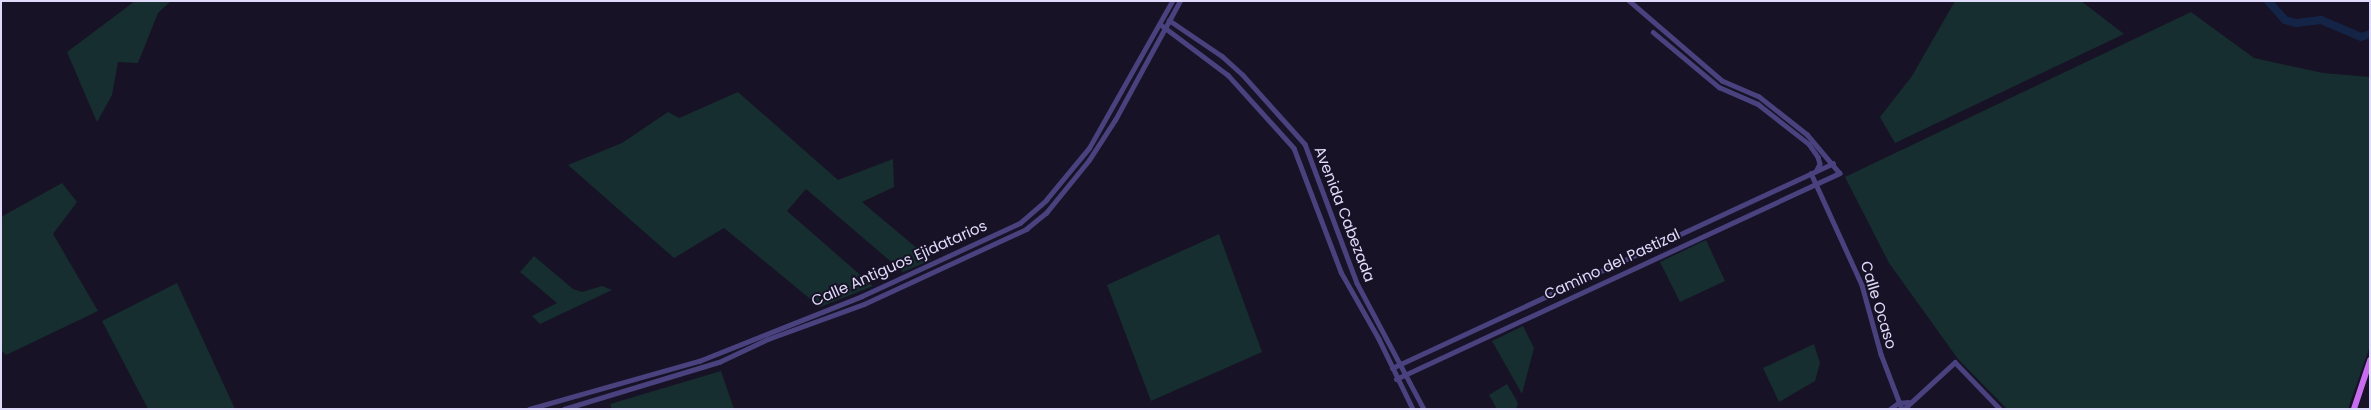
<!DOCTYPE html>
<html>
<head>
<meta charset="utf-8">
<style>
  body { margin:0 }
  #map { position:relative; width:2371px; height:410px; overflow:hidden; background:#171225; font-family:Poppins,sans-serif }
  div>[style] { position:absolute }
  .green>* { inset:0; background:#162e2f }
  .river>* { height:8px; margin:-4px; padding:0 4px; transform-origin:4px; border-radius:4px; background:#142447 }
  .minor>* { height:4.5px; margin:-2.25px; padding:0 2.25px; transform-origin:2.25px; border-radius:2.25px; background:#49427f }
  .major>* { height:5.5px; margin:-2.75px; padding:0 2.75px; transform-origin:2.75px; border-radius:2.75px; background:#c86def }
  span { translate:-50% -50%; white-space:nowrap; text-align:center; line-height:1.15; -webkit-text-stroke:4px #171225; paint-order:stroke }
  .street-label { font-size:15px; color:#e0dafb }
  .frame { position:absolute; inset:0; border:2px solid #e0dafb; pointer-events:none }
</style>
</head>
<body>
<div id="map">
  <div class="green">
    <i style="clip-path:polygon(135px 1px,171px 1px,158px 13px,138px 63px,118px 62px,112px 95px,97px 122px,67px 52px)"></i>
    <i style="clip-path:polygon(1955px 1px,2081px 1px,2124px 34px,1895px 143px,1880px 117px,1912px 76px)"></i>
    <i style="clip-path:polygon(2191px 12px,2254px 58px,2323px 73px,2370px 77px,2370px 346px,2348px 409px,2007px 409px,1958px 359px,1889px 263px,1845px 177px)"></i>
    <i style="clip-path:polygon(738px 92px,838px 180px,893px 159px,894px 187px,862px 202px,931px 260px,903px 272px,806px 189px,787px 211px,873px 286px,820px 307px,724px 228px,674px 258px,568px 165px,622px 143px,668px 112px,679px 118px)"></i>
    <i style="clip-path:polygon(62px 183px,77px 202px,53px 234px,98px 311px,6px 355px,1px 350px,1px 217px)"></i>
    <i style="clip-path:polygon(1219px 234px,1262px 352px,1151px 401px,1107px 285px)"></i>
    <i style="clip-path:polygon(1706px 240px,1725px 281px,1680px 302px,1660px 262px)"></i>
    <i style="clip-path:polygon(534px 256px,573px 289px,582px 292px,602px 286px,612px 290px,540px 324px,532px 316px,557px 303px,520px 272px)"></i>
    <i style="clip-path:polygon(177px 283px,235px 409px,148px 409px,102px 321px)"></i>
    <i style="clip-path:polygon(1523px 326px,1534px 348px,1522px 394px,1492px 341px)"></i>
    <i style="clip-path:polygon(1814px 344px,1820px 363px,1815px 381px,1779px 402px,1763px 368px)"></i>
    <i style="clip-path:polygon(721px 371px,734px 409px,612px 409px,610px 404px)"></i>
    <i style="clip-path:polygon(1507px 384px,1518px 403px,1516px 409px,1497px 409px,1489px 395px)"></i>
  </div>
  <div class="river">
    <i style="left:2268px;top:1px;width:25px;rotate:48deg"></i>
    <i style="left:2285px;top:20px;width:11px;rotate:15deg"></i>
    <i style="left:2296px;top:23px;width:25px;rotate:-7deg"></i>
    <i style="left:2321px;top:20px;width:43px;rotate:23deg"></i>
    <i style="left:2361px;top:37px;width:9px;rotate:-18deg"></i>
  </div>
  <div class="minor">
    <i style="left:1169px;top:20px;width:64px;rotate:34.2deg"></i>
    <i style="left:1222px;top:56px;width:28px;rotate:42deg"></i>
    <i style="left:1243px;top:75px;width:93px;rotate:48.1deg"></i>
    <i style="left:1305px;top:144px;width:148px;rotate:69.5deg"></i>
    <i style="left:1357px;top:283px;width:143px;rotate:62deg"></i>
    <i style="left:1160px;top:24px;width:85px;rotate:36.9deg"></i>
    <i style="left:1228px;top:75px;width:98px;rotate:47.9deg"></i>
    <i style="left:1294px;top:148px;width:133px;rotate:69.2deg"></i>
    <i style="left:1341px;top:272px;width:77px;rotate:60.4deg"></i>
    <i style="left:1379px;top:339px;width:78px;rotate:64.1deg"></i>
    <i style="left:1653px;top:32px;width:86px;rotate:39.8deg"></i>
    <i style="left:1719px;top:87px;width:43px;rotate:23.6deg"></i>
    <i style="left:1758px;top:104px;width:65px;rotate:38.1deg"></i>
    <i style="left:1809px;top:144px;width:16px;rotate:55deg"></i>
    <i style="left:1818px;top:157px;width:7px;rotate:74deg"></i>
    <i style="left:1820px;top:164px;width:7px;rotate:117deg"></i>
    <i style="left:1811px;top:173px;width:123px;rotate:65.5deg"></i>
    <i style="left:1862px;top:285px;width:72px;rotate:74.6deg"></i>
    <i style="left:1881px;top:354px;width:59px;rotate:69.1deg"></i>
    <i style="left:1392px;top:368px;width:486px;rotate:-24.9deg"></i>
    <i style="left:1396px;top:379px;width:489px;rotate:-24.9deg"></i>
    <i style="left:1839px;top:173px;width:50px;rotate:-130.1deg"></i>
    <i style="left:1807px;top:135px;width:61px;rotate:-141.6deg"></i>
    <i style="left:1759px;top:97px;width:40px;rotate:-156.6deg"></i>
    <i style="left:1722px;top:81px;width:123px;rotate:-139.3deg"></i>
    <i style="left:529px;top:409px;width:177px;rotate:-15.8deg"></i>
    <i style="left:699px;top:361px;width:175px;rotate:-21.7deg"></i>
    <i style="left:862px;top:296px;width:174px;rotate:-24.8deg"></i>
    <i style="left:1020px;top:223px;width:35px;rotate:-41deg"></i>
    <i style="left:1046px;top:200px;width:67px;rotate:-50.4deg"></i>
    <i style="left:1089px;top:148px;width:169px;rotate:-60.5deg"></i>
    <i style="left:564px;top:409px;width:162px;rotate:-16.9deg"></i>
    <i style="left:719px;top:362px;width:54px;rotate:-25.1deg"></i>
    <i style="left:768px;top:339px;width:102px;rotate:-20deg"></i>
    <i style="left:864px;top:304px;width:179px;rotate:-24.8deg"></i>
    <i style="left:1026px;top:229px;width:26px;rotate:-39deg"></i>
    <i style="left:1046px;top:213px;width:68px;rotate:-50.9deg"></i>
    <i style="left:1089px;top:160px;width:48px;rotate:-57deg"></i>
    <i style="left:1115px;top:120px;width:136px;rotate:-61.4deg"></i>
    <i style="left:1890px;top:409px;width:10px;rotate:-37deg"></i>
    <i style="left:1898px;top:403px;width:10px;rotate:-6deg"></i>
    <i style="left:1904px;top:409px;width:69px;rotate:-42.7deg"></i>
    <i style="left:1955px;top:362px;width:65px;rotate:46.2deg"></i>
  </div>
  <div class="major">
    <i style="left:2354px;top:409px;width:51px;rotate:-71.6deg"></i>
  </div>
  <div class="street-label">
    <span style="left:1345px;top:214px;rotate:69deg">Avenida Cabezada</span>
    <span style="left:899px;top:263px;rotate:-24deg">Calle Antiguos Ejidatarios</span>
    <span style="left:1612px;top:264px;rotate:-25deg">Camino del Pastizal</span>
    <span style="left:1879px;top:305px;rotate:73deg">Calle Ocaso</span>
  </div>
  <div class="frame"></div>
</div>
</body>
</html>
